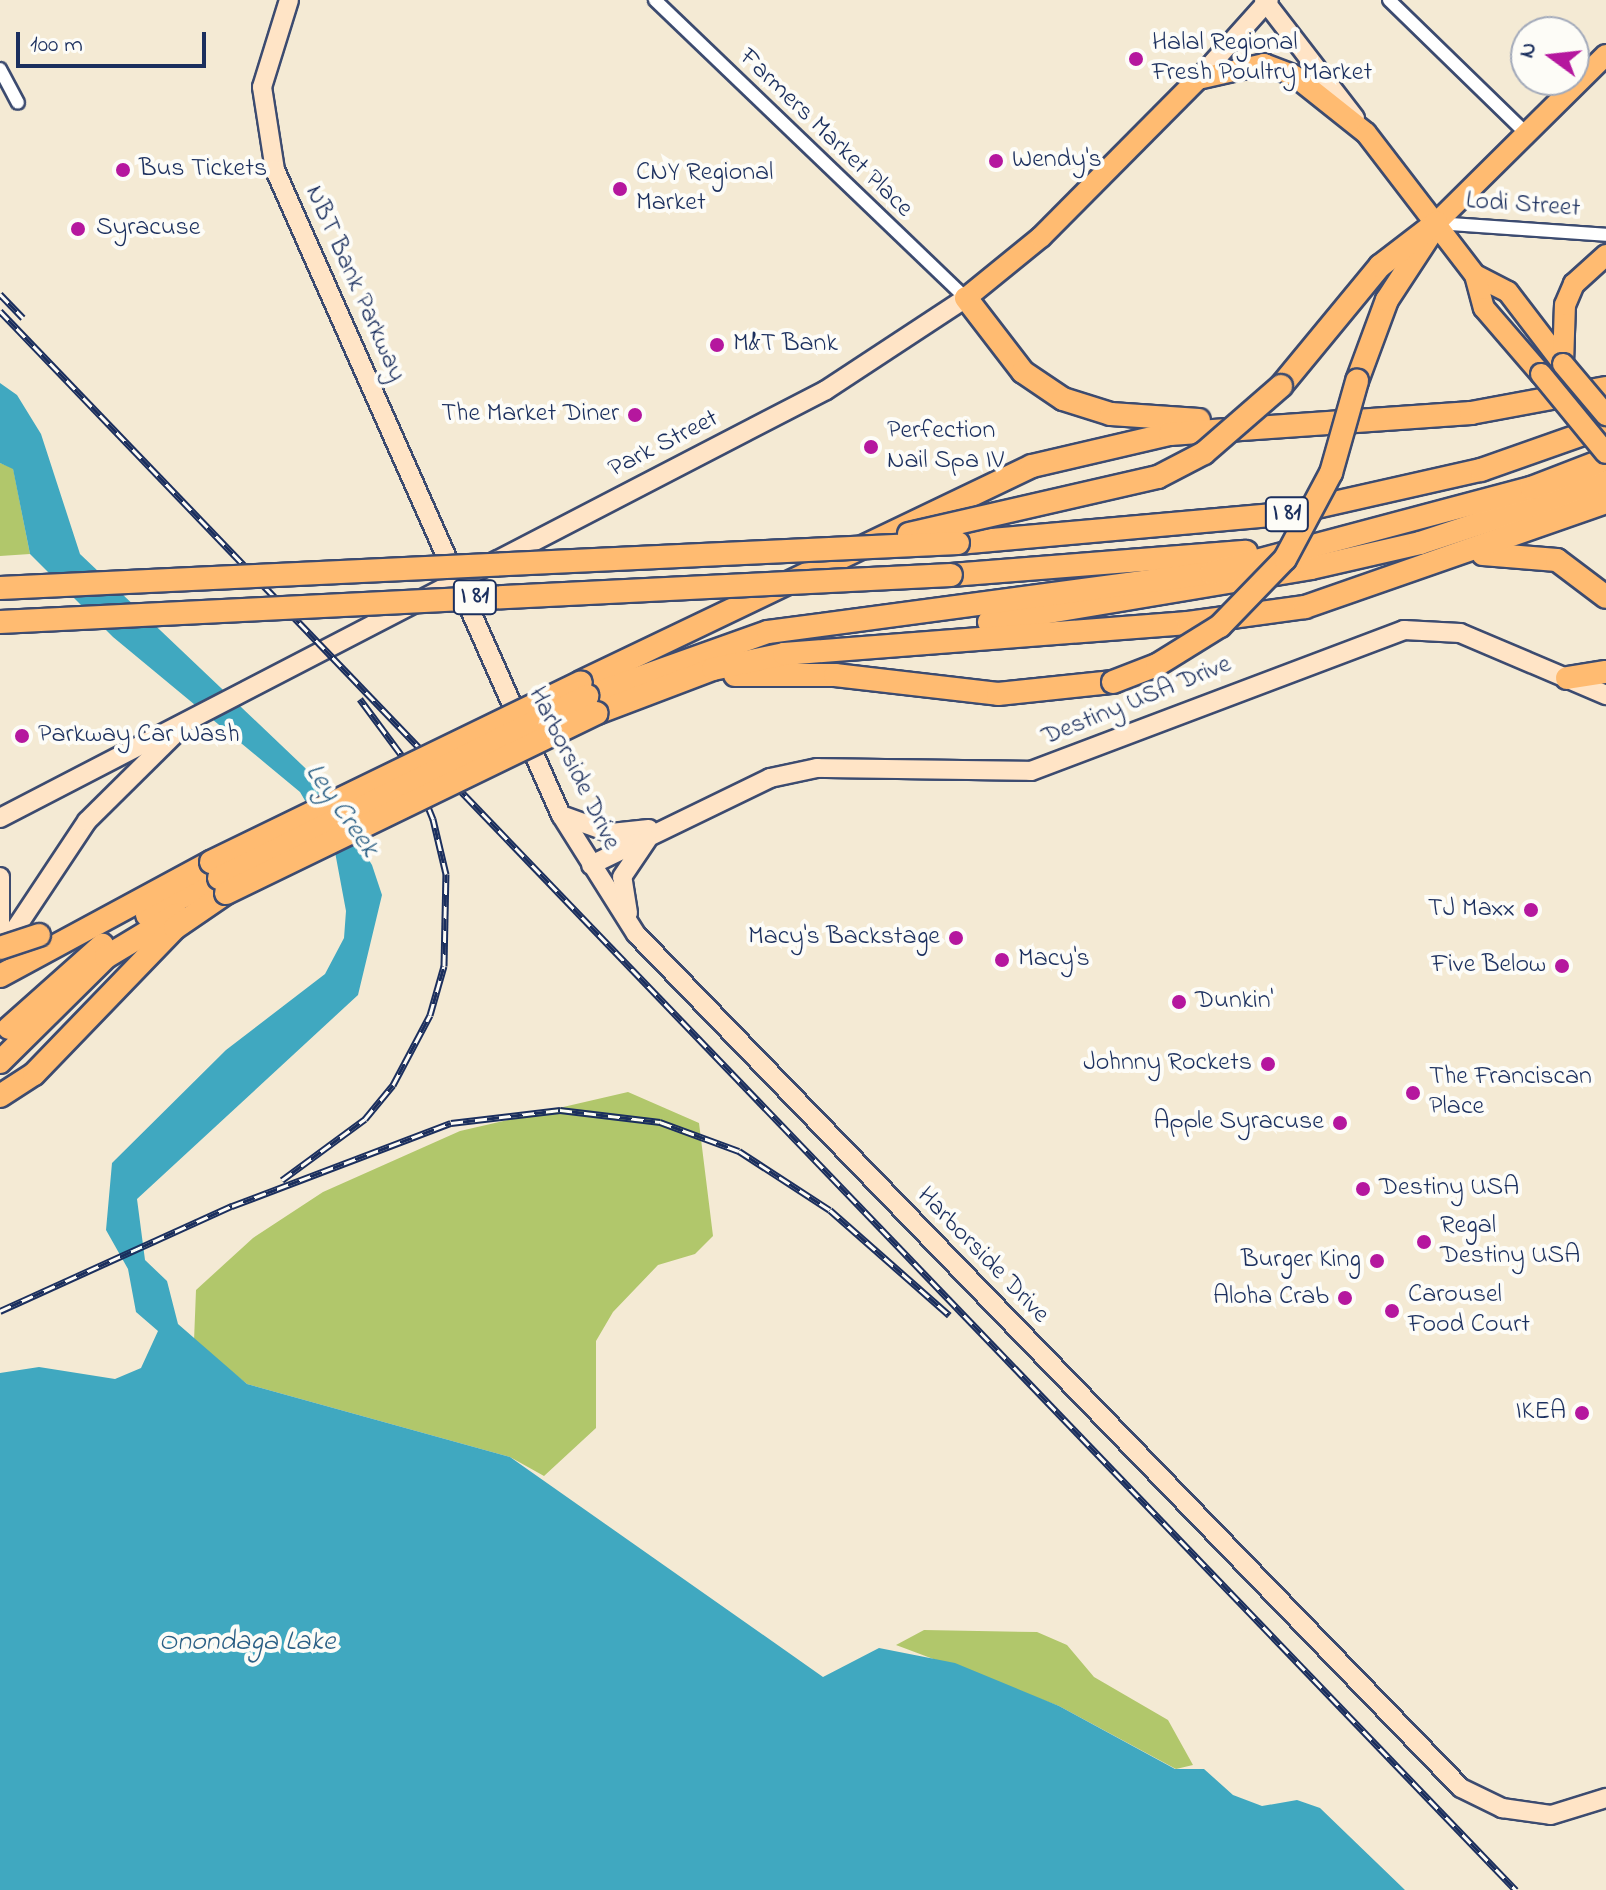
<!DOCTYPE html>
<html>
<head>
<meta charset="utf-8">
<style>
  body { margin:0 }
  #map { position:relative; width:1606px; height:1890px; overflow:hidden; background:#f4ead4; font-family:"Indie Flower",sans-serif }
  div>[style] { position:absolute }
  .green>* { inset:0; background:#b1c76b }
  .water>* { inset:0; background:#40a8c0 }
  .roads { filter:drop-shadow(2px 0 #3c4b70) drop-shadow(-2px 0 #3c4b70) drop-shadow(0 2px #3c4b70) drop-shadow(0 -2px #3c4b70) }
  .street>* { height:12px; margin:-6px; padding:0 6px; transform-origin:6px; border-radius:6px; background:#fff }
  .secondary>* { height:18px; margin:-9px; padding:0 9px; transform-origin:9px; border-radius:9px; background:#ffe4c6 }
  .primary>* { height:20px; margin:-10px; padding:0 10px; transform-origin:10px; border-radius:10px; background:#ffbb71 }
  .highway>* { height:22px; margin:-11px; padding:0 11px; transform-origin:11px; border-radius:11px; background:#ffbb71 }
  .rail>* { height:7px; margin-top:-3.5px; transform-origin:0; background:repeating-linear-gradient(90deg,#fdfcf7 0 12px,#1b2f5e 0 24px); box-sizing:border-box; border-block:2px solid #1b2f5e }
  .bridges { filter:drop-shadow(2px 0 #3c4b70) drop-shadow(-2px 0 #3c4b70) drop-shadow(0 2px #3c4b70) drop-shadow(0 -2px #3c4b70) }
  .primary-bridge>* { height:20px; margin:-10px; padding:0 10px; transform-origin:10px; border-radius:10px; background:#ffbb71 }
  .highway-bridge>* { height:22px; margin:-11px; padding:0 11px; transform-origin:11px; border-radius:11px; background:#ffbb71 }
  .dots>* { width:22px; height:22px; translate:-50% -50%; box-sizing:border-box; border:4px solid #fdfcf7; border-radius:50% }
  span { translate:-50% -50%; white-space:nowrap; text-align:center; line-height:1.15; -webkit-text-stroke:8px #fdfcf7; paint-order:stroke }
  .shield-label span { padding:2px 6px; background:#fdfcf7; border:2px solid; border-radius:6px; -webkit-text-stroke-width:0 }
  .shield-label { font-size:24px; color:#1b2f5e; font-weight:700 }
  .poi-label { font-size:26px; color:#1b2f5e }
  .left { translate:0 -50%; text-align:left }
  .right { translate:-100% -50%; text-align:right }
  .street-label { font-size:26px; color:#1b2f5e }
  .water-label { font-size:28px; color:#2a5f85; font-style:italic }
  .north { position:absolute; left:1510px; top:16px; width:80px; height:80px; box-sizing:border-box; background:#fdfcf7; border:2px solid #a3aaba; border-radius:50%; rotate:285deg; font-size:22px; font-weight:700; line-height:32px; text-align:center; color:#1b2f5e }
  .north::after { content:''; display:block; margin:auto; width:28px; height:36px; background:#b5179e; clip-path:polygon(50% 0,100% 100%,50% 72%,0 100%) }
  .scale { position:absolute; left:16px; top:32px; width:190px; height:36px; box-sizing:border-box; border:4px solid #1b2f5e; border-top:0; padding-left:10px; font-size:24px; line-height:28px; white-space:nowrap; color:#1b2f5e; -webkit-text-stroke:6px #fdfcf7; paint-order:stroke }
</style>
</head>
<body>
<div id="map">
  <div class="green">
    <i style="clip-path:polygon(0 463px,13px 468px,30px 554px,0 556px)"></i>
    <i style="clip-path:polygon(628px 1092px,699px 1123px,713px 1236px,695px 1254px,658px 1265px,613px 1312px,596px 1341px,596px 1428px,544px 1476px,510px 1457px,247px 1384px,194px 1341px,196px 1290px,253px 1238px,323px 1192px,460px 1131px)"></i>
    <i style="clip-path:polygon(924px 1630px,1037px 1632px,1067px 1645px,1094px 1677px,1168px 1720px,1193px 1765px,1176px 1769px,1059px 1706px,896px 1645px)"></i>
  </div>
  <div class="water">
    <i style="clip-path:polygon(0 383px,17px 395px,41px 434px,80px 554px,322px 784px,372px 865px,382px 895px,358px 995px,137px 1199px,145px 1260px,167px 1281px,178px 1324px,247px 1384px,510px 1457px,823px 1677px,879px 1648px,955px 1663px,1059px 1706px,1175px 1769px,1204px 1769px,1233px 1795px,1262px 1806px,1297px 1800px,1320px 1808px,1405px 1890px,0 1890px,0 1373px,39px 1367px,115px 1379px,141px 1368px,158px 1331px,136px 1312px,128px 1269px,106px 1230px,112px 1163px,226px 1050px,325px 974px,344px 938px,346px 911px,335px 852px,300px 792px,113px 637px,30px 554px,13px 469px,0 463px)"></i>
  </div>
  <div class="roads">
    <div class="street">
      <i style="left:655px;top:0;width:431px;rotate:43.8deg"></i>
      <i style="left:1389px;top:0;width:192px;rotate:44.2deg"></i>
      <i style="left:0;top:69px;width:38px;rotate:62deg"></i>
      <i style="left:1436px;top:223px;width:170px;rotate:4deg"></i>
    </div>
    <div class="secondary">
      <i style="left:289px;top:0;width:91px;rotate:107.2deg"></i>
      <i style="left:262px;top:87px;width:84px;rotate:81.1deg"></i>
      <i style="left:275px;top:170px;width:706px;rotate:66.09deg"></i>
      <i style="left:561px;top:815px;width:141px;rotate:57.8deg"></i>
      <i style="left:636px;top:934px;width:1187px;rotate:45.99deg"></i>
      <i style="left:1461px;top:1788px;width:46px;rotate:26deg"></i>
      <i style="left:1502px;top:1808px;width:49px;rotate:8.1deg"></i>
      <i style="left:1551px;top:1815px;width:58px;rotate:-17.2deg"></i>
      <i style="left:1264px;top:0;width:149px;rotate:52.4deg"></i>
      <i style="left:1198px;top:79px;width:106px;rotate:-48.1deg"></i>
      <i style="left:561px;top:815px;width:53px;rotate:19.8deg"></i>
      <i style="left:611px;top:833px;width:38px;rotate:-6deg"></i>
      <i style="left:0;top:818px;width:930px;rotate:-27.39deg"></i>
      <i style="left:826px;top:390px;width:168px;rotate:-33.3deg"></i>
      <i style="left:591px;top:865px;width:199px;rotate:-25.9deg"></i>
      <i style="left:770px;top:778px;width:48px;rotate:-12deg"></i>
      <i style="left:817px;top:768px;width:214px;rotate:0.8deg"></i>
      <i style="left:1031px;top:771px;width:399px;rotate:-20.7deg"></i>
      <i style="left:1404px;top:630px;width:56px;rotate:3.1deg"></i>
      <i style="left:1460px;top:633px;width:159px;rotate:23deg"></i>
      <i style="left:0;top:877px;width:48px;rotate:90deg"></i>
      <i style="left:628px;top:913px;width:36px;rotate:-99deg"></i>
      <i style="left:622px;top:877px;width:45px;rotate:-56deg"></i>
      <i style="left:0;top:952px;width:157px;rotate:-56.4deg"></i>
      <i style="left:87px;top:821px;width:121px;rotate:-44.7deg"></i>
    </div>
    <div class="primary">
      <i style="left:1436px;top:223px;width:239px;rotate:-44.7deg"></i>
      <i style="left:1475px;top:275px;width:37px;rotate:27deg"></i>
      <i style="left:1508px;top:292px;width:91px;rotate:52.6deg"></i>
      <i style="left:966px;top:298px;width:97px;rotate:-39.1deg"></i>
      <i style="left:1041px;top:237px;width:223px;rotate:-45.2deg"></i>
      <i style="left:1198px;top:79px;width:68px;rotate:-12.8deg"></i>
      <i style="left:1264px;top:64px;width:31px;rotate:21deg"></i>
      <i style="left:1293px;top:75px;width:93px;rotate:38.5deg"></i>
      <i style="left:1366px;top:133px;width:179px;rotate:52.5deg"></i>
      <i style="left:1475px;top:275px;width:34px;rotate:75deg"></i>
      <i style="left:1484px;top:308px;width:87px;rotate:49.2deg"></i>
      <i style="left:1563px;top:364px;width:59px;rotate:-88.1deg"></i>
      <i style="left:1565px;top:305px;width:23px;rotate:-67deg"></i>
      <i style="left:1574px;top:284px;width:43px;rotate:-42.2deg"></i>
    </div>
    <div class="highway">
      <i style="left:966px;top:298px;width:93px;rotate:52.4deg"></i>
      <i style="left:1023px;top:372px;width:48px;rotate:34deg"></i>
      <i style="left:1063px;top:399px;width:50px;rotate:17.4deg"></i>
      <i style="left:1111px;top:414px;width:88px;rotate:3.9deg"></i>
      <i style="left:1357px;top:381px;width:86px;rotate:-69.7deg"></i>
      <i style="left:1387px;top:300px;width:90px;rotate:-56.8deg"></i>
      <i style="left:1281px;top:386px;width:156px;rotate:-50.5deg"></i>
      <i style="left:1380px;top:266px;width:71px;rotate:-37.5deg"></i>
      <i style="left:958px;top:543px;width:328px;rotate:-5.1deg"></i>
      <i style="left:1285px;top:514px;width:201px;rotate:-12.7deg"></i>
      <i style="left:1481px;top:470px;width:133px;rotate:-19.4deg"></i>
      <i style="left:1483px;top:554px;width:74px;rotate:4.6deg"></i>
      <i style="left:1557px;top:560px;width:61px;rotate:37.1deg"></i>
      <i style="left:951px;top:575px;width:296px;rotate:-4.5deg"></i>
      <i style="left:989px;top:622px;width:326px;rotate:-9.5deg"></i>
      <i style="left:1311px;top:568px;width:112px;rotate:-12.9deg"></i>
      <i style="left:1420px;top:543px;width:196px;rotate:-18.2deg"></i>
      <i style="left:735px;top:675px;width:100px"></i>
      <i style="left:835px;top:675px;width:164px;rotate:6.6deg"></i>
      <i style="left:998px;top:694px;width:116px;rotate:-6deg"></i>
      <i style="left:1567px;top:678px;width:39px;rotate:-9deg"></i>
      <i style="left:581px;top:682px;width:500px;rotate:-25.59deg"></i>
      <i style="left:1032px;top:466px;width:142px;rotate:-13.1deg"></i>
      <i style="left:1170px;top:434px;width:302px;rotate:-4deg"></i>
      <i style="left:1471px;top:413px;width:137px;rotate:-10.5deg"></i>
      <i style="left:588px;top:696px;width:191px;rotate:-19.6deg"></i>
      <i style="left:768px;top:632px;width:447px;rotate:-7.6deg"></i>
      <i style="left:1211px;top:573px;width:331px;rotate:-14.9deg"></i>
      <i style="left:1531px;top:488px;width:80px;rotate:-21.1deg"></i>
      <i style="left:597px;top:713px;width:124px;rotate:-20.8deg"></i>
      <i style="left:713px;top:669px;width:73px;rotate:-11.9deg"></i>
      <i style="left:784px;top:654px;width:405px;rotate:-4.4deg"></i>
      <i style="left:1188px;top:623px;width:118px;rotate:-7.8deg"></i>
      <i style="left:1305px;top:607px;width:319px;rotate:-19.2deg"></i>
      <i style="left:147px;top:915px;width:81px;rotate:-27.2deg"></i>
      <i style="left:0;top:976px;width:240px;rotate:-28.4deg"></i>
      <i style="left:9px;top:1028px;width:125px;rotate:-41.7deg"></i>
      <i style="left:0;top:1062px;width:149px;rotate:-44.7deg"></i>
      <i style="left:106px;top:957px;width:82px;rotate:-31deg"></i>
      <i style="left:0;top:1096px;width:40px;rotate:-32.9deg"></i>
      <i style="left:34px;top:1074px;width:203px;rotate:-46deg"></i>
      <i style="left:175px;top:928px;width:62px;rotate:-34.5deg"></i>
    </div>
  </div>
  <div class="rail">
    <i style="left:0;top:294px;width:33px;rotate:46deg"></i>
    <i style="left:0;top:311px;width:2189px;rotate:46.17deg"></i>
    <i style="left:282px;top:1180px;width:103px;rotate:-36.3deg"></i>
    <i style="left:365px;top:1119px;width:44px;rotate:-50.5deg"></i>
    <i style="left:393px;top:1085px;width:79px;rotate:-62.1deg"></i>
    <i style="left:430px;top:1015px;width:51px;rotate:-74.1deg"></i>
    <i style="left:444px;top:966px;width:92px;rotate:-88.8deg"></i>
    <i style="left:446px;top:874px;width:57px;rotate:-103.3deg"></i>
    <i style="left:433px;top:819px;width:51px;rotate:-112deg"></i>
    <i style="left:414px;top:772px;width:91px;rotate:-126.5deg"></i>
    <i style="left:0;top:1311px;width:255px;rotate:-24.4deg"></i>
    <i style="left:232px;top:1206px;width:234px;rotate:-20.8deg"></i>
    <i style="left:451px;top:1123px;width:110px;rotate:-6.8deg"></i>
    <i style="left:560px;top:1110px;width:101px;rotate:6.8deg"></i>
    <i style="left:660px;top:1122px;width:84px;rotate:20.2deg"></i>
    <i style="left:739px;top:1151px;width:108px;rotate:33deg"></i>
    <i style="left:830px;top:1210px;width:159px;rotate:41.4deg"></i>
  </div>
  <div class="bridges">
    <div class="primary-bridge">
      <i style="left:1563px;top:364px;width:67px;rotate:49.9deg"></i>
      <i style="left:1541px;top:374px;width:102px;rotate:50.6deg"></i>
    </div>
    <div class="highway-bridge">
      <i style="left:909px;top:534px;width:255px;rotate:-12.9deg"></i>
      <i style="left:1158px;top:477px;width:52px;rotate:-27.6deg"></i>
      <i style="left:1204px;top:453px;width:102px;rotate:-41deg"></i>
      <i style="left:0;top:588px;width:959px;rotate:-2.69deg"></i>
      <i style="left:0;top:622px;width:952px;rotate:-2.83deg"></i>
      <i style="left:1113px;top:682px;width:47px;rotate:-21.1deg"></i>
      <i style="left:1157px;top:665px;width:74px;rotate:-31.8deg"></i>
      <i style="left:1220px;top:626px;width:93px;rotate:-45.9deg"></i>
      <i style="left:1285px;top:559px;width:98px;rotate:-61.9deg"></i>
      <i style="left:1331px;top:473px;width:96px;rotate:-74.2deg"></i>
      <i style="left:211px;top:862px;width:411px;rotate:-25.9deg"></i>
      <i style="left:219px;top:878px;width:411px;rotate:-26.3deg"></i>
      <i style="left:226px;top:893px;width:412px;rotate:-25.9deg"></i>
      <i style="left:0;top:948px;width:41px;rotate:-18.4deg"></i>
    </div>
  </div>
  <div class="dots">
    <i style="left:1136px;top:59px;background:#b5179e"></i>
    <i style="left:996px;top:161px;background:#b5179e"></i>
    <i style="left:123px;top:170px;background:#b5179e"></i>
    <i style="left:620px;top:189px;background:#b5179e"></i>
    <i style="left:78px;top:229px;background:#b5179e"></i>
    <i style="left:717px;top:345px;background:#b5179e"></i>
    <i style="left:635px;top:415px;background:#b5179e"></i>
    <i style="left:871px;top:447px;background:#b5179e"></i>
    <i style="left:22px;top:736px;background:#b5179e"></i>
    <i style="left:1531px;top:910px;background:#b5179e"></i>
    <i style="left:956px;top:938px;background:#b5179e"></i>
    <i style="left:1002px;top:960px;background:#b5179e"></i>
    <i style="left:1562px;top:966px;background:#b5179e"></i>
    <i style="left:1179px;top:1002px;background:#b5179e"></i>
    <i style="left:1268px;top:1064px;background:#b5179e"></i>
    <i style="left:1413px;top:1093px;background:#b5179e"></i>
    <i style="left:1340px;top:1123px;background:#b5179e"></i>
    <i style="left:1363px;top:1189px;background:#b5179e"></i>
    <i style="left:1424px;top:1242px;background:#b5179e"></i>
    <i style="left:1377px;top:1261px;background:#b5179e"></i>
    <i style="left:1345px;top:1298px;background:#b5179e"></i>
    <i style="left:1392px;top:1311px;background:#b5179e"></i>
    <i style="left:1582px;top:1413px;background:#b5179e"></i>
  </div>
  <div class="shield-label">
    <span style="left:1287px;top:514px">I 81</span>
    <span style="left:475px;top:597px">I 81</span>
  </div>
  <div class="poi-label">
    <span class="left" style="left:1152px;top:59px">Halal Regional<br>Fresh Poultry Market</span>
    <span class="left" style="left:1012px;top:161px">Wendy's</span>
    <span class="left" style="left:139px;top:170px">Bus Tickets</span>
    <span class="left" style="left:636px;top:189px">CNY Regional<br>Market</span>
    <span class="left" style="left:96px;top:229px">Syracuse</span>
    <span class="left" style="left:733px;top:345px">M&amp;T Bank</span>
    <span class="right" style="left:619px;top:415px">The Market Diner</span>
    <span class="left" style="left:887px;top:447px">Perfection<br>Nail Spa IV</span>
    <span class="left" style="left:38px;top:736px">Parkway Car Wash</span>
    <span class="right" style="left:1515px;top:910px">TJ Maxx</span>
    <span class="right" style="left:940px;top:938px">Macy's Backstage</span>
    <span class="left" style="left:1018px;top:960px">Macy's</span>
    <span class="right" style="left:1546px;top:966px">Five Below</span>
    <span class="left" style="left:1195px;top:1002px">Dunkin'</span>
    <span class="right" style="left:1252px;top:1064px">Johnny Rockets</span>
    <span class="left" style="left:1429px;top:1093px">The Franciscan<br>Place</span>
    <span class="right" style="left:1324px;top:1123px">Apple Syracuse</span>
    <span class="left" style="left:1379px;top:1189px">Destiny USA</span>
    <span class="left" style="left:1440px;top:1242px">Regal<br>Destiny USA</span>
    <span class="right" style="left:1361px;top:1261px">Burger King</span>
    <span class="left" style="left:1408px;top:1311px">Carousel<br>Food Court</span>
    <span class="right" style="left:1329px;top:1298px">Aloha Crab</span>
    <span class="right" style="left:1566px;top:1413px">IKEA</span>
  </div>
  <div class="street-label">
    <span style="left:825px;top:134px;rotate:44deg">Farmers Market Place</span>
    <span style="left:1523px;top:206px;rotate:4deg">Lodi Street</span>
    <span style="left:354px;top:284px;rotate:66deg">NBT Bank Parkway</span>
    <span style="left:664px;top:445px;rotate:-27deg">Park Street</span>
    <span style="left:1137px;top:702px;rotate:-22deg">Destiny USA Drive</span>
    <span style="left:573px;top:769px;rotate:64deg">Harborside Drive</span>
    <span style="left:982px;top:1256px;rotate:46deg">Harborside Drive</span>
  </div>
  <div class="water-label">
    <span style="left:341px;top:811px;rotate:55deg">Ley Creek</span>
    <span style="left:247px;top:1643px">Onondaga Lake</span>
  </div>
  <div class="north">N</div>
  <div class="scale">100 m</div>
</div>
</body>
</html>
